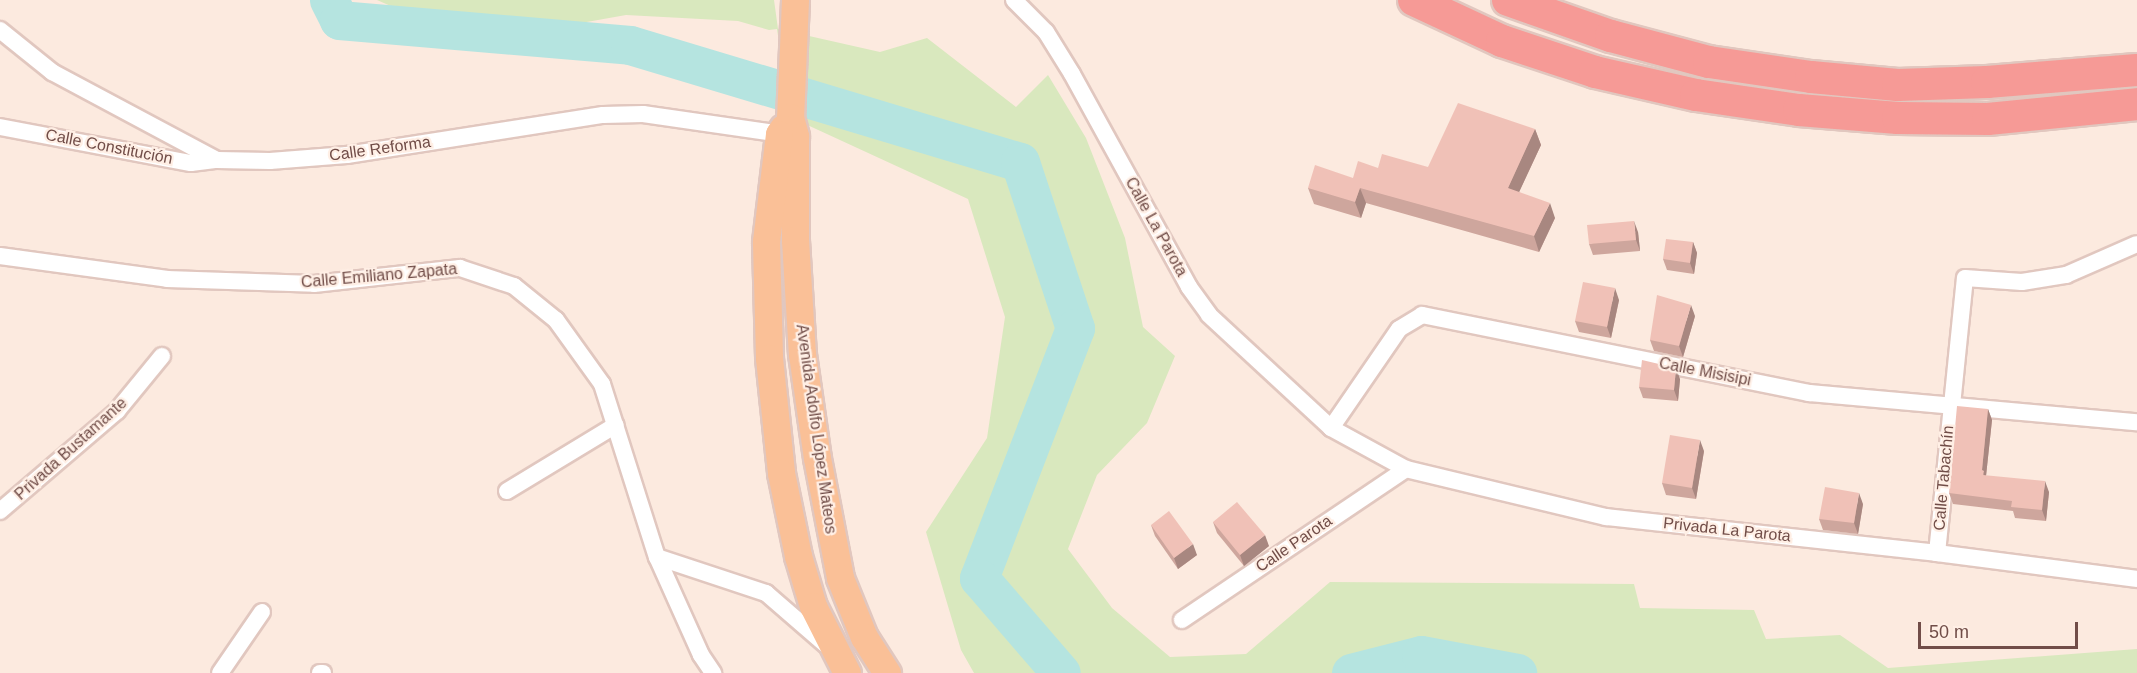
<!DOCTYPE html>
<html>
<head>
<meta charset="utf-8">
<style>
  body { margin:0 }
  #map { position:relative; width:2137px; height:673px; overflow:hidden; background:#fceadf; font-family:Arial,sans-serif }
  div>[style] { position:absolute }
  .green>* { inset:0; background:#d9e8be }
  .river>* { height:39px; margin:-19.5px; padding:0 19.5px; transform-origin:19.5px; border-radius:19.5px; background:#b5e4e0 }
  .roads { filter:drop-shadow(2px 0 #e1c7bf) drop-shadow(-2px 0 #e1c7bf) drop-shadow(0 2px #e1c7bf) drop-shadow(0 -2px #e1c7bf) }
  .minor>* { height:16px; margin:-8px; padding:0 8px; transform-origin:8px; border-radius:8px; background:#fff }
  .primary>* { height:27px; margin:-13.5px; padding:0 13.5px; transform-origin:13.5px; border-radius:13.5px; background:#fac097 }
  .motorway>* { height:32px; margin:-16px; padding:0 16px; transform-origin:16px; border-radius:16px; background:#f69a96 }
  .wall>* { inset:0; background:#cea69d }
  .shaded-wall>* { inset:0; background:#a88780 }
  .building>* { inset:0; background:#f0c1b7 }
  span { translate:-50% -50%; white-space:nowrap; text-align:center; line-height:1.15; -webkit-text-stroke:4.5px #ffefe5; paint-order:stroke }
  .street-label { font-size:16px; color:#714d48 }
  .scale { position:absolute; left:1918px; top:622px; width:160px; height:27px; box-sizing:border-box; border:3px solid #714d48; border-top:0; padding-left:8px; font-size:18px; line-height:21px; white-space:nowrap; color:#714d48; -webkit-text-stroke:4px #ffefe5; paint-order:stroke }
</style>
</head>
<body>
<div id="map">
  <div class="green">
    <i style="clip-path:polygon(377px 0,774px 0,778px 29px,880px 52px,927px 38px,1016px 107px,1048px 75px,1086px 138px,1125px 238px,1143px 327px,1175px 356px,1147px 423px,1097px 475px,1068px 549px,1112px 608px,1170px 657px,1246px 654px,1330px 582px,1634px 584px,1640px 608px,1754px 610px,1766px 639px,1840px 635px,1888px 668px,2137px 649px,2137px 673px,974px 673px,961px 650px,926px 532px,987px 438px,1005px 317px,968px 199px,790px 117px,777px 29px,769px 30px,738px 21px,626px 15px,525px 33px,418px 18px)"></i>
  </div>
  <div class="river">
    <i style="left:329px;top:0;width:22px;rotate:63deg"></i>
    <i style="left:339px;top:20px;width:292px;rotate:4.9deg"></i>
    <i style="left:630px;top:45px;width:407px;rotate:16.7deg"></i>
    <i style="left:1020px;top:162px;width:175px;rotate:71.7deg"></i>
    <i style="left:1075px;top:328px;width:268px;rotate:111deg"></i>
    <i style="left:979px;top:578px;width:125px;rotate:49.2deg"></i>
    <i style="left:1351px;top:673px;width:72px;rotate:-14.4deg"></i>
    <i style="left:1421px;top:655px;width:98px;rotate:10.6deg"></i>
  </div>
  <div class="roads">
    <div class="minor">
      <i style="left:1014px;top:0;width:45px;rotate:45deg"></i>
      <i style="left:1046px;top:32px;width:49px;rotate:58.2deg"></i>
      <i style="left:1072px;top:74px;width:243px;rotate:61.2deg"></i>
      <i style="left:1189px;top:287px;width:34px;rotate:54deg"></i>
      <i style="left:1209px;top:315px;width:166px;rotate:42.8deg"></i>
      <i style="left:1331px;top:428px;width:85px;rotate:28.7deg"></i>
      <i style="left:1406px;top:469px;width:206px;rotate:13.5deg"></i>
      <i style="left:1606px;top:517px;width:333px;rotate:6.2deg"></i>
      <i style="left:1937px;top:553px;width:202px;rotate:7.4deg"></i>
      <i style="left:0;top:30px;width:67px;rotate:38.9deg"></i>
      <i style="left:52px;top:72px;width:187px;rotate:28.1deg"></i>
      <i style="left:217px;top:160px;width:53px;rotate:1.1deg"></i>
      <i style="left:270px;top:161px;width:77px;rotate:-4.5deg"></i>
      <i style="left:347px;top:155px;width:259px;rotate:-8.9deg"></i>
      <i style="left:603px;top:115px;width:40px;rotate:-1.4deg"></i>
      <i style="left:643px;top:114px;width:147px;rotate:8.2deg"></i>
      <i style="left:0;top:127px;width:194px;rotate:10.7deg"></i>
      <i style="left:191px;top:163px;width:26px;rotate:-7deg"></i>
      <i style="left:0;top:256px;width:169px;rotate:7.8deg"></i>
      <i style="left:167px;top:279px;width:147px;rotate:1.9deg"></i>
      <i style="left:314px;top:284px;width:147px;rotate:-6.3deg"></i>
      <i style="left:460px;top:268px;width:57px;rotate:18.4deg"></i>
      <i style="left:514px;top:286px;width:54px;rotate:39deg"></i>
      <i style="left:556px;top:320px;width:79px;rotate:54.3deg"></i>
      <i style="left:602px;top:384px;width:182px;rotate:72.4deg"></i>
      <i style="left:657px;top:557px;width:107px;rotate:65.8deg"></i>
      <i style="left:701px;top:655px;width:22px;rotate:56deg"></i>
      <i style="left:1331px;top:428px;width:120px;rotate:-55.5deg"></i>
      <i style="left:1399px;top:329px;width:27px;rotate:-31deg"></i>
      <i style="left:1422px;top:315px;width:395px;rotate:11.4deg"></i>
      <i style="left:1809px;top:393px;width:329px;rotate:5.1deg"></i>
      <i style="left:507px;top:491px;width:127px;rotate:-31.2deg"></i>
      <i style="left:0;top:511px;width:154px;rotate:-40.5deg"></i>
      <i style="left:117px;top:411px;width:71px;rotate:-50.7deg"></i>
      <i style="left:1937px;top:553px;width:276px;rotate:-84.2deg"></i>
      <i style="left:1965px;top:278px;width:57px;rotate:4deg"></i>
      <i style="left:2022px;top:282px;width:45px;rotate:-9deg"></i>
      <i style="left:2066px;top:275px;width:77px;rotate:-23.6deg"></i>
      <i style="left:657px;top:557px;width:115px;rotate:18.3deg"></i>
      <i style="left:766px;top:593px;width:79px;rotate:40.9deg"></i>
      <i style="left:1182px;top:620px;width:270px;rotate:-34deg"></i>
      <i style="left:220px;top:673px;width:74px;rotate:-55.5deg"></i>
      <i style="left:320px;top:673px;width:3px"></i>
    </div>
    <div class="primary">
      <i style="left:795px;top:0;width:117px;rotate:92.4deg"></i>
      <i style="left:790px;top:117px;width:20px;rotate:75deg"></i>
      <i style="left:795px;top:136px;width:104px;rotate:90deg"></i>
      <i style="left:795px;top:240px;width:114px;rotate:86.5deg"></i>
      <i style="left:802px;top:354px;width:105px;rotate:81.8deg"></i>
      <i style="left:817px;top:458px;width:122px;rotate:79.1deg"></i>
      <i style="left:840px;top:578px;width:64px;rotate:67.9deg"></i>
      <i style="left:864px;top:637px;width:43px;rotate:57.4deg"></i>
      <i style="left:783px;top:128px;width:7px;rotate:124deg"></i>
      <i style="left:779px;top:134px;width:109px;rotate:96.9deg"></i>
      <i style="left:766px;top:242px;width:116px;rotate:88.5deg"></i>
      <i style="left:769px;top:358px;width:116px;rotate:84deg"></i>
      <i style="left:781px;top:473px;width:85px;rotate:78.4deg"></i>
      <i style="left:798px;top:556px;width:52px;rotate:73.3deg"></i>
      <i style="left:813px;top:606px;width:75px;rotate:63.1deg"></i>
    </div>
    <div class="motorway">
      <i style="left:1414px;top:0;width:97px;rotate:25deg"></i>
      <i style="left:1502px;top:41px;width:98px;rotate:18.4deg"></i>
      <i style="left:1595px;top:72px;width:104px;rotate:12.8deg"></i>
      <i style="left:1696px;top:95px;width:104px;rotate:8.3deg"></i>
      <i style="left:1799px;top:110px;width:99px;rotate:4.6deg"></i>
      <i style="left:1898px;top:118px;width:90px;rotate:0.6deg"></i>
      <i style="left:1988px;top:119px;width:150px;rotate:-5.7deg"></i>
      <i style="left:1508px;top:0;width:109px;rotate:19.3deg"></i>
      <i style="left:1611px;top:36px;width:101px;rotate:14.9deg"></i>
      <i style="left:1709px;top:62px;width:103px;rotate:8.4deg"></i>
      <i style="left:1811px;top:77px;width:87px;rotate:5.3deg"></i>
      <i style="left:1898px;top:85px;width:89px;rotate:-1.9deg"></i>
      <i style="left:1987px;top:82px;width:150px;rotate:-4.6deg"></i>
    </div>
  </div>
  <div class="wall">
    <i style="clip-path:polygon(1535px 129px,1541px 145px,1519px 192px,1555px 218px,1539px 252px,1366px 203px,1361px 218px,1314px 204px,1308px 188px,1353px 178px,1378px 168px,1428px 167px)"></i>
    <i style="clip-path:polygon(1638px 232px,1640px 251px,1593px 255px,1589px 244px)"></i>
    <i style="clip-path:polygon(1693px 242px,1697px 253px,1694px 274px,1667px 270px,1663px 259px)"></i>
    <i style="clip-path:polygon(1619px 300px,1611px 338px,1579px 332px,1575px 321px)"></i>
    <i style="clip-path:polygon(1695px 316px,1683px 357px,1654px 351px,1650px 340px)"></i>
    <i style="clip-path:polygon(1680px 379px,1678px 401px,1643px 398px,1639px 387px)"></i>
    <i style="clip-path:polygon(1988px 409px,1992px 420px,1986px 476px,2049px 492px,2046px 521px,2015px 518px,2013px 511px,1953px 504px,1949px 493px)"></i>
    <i style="clip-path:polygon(1704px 451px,1696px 499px,1666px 495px,1662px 483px)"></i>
    <i style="clip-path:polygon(1863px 504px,1858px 534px,1823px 530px,1819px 519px)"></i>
    <i style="clip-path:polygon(1213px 522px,1269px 546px,1244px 566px,1217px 533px)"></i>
    <i style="clip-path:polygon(1151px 525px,1197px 555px,1178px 569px,1155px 536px)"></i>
  </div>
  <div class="shaded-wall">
    <i style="clip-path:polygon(1535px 129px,1541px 145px,1514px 203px,1508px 188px)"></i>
    <i style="clip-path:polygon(1360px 188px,1366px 203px,1361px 218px,1355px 202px)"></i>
    <i style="clip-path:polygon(1550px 203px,1555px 218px,1539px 252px,1534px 236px)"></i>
    <i style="clip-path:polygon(1634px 221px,1638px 232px,1640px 251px,1636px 240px)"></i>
    <i style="clip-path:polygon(1693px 242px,1697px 253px,1694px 274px,1690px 263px)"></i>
    <i style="clip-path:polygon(1615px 288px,1619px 300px,1611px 338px,1607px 327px)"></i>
    <i style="clip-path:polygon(1691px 305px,1695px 316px,1683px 357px,1679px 346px)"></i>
    <i style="clip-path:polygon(1676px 368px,1680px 379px,1678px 401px,1674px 390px)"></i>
    <i style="clip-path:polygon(1988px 409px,1992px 420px,1986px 476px,1988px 486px,1982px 470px)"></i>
    <i style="clip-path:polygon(1700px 440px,1704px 451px,1696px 499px,1692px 488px)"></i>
    <i style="clip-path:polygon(2045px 481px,2049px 492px,2046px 521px,2042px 510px)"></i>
    <i style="clip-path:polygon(1859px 493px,1863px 504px,1858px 534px,1854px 523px)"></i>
    <i style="clip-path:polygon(1265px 535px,1269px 546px,1244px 566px,1240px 555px)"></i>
    <i style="clip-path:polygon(1193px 544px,1197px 555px,1178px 569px,1174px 558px)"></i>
  </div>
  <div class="building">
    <i style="clip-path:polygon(1458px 103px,1535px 129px,1508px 188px,1550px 203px,1534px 236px,1360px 188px,1355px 202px,1308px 188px,1315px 165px,1353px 178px,1358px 161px,1378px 168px,1382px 154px,1428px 167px)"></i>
    <i style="clip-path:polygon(1634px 221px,1636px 240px,1589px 244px,1587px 225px)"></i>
    <i style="clip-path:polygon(1666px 239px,1693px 242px,1690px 263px,1663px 259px)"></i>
    <i style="clip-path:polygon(1583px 282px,1615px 288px,1607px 327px,1575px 321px)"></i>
    <i style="clip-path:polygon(1657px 295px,1691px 305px,1679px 346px,1650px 340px)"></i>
    <i style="clip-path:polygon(1642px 360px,1676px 368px,1674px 390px,1639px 387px)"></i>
    <i style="clip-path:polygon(1957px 406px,1988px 409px,1982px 470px,1984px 471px,1983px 475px,2045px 481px,2042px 510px,2011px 507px,2012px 501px,1949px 493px)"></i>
    <i style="clip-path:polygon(1670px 435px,1700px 440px,1692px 488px,1662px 483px)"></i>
    <i style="clip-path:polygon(1825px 487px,1859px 493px,1854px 523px,1819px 519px)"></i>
    <i style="clip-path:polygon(1237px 502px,1265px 535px,1240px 555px,1213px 522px)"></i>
    <i style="clip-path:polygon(1169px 511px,1193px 544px,1174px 558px,1151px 525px)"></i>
  </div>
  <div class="street-label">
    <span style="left:109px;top:147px;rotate:11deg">Calle Constitución</span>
    <span style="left:380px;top:149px;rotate:-8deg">Calle Reforma</span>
    <span style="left:1156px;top:227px;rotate:61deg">Calle La Parota</span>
    <span style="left:379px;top:276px;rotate:-5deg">Calle Emiliano Zapata</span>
    <span style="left:1705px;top:372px;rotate:11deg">Calle Misisipi</span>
    <span style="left:816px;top:429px;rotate:82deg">Avenida Adolfo López Mateos</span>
    <span style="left:71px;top:449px;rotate:-42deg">Privada Bustamante</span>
    <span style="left:1944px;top:478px;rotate:-85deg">Calle Tabachín</span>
    <span style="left:1727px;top:530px;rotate:6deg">Privada La Parota</span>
    <span style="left:1294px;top:544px;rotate:-34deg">Calle Parota</span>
  </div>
  <div class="scale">50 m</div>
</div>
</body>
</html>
